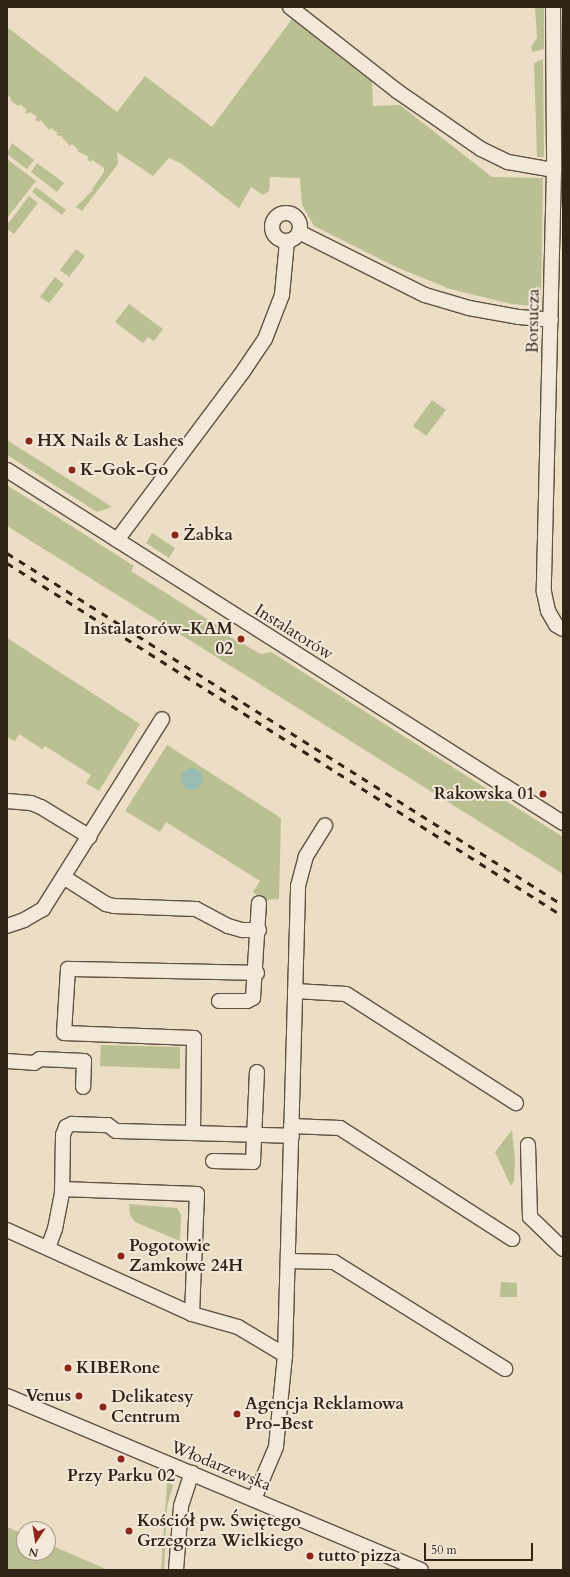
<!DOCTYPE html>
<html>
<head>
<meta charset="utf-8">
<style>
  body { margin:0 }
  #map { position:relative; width:570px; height:1577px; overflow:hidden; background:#ecddc5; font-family:Cardo,serif }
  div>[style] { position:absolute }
  .green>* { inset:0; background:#bac092 }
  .water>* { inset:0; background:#99bcb3 }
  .round { border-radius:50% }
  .roads { filter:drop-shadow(1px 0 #605242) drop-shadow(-1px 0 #605242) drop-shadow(0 1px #605242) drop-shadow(0 -1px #605242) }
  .street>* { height:14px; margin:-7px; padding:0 7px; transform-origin:7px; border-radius:7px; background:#f3e9d9 }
  .street>.ring { margin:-7px; padding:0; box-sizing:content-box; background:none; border:14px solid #f3e9d9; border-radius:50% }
  .rail>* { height:3px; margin-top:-1.5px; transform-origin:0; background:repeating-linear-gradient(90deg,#312316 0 7px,transparent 0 14px) }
  .dots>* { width:11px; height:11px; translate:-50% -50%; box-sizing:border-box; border:2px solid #f3e9d9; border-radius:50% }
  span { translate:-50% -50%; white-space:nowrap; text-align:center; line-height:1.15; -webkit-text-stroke:4px #f3e9d9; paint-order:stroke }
  .street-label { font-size:17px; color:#312316 }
  .poi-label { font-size:17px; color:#312316; font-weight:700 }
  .left { translate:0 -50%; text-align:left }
  .right { translate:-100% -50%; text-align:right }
  .frame { position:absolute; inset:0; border:8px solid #312316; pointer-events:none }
  .north { position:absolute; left:16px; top:1521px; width:40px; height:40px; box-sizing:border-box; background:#f3e9d9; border:1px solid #a59a8b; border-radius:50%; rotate:192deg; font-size:11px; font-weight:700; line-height:16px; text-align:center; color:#312316 }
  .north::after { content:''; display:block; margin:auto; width:14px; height:18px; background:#8f2418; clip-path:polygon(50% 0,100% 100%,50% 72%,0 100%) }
  .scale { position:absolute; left:424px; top:1543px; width:109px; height:18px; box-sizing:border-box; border:2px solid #312316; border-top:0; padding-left:5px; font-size:12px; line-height:14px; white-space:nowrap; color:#312316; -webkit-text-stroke:3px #f3e9d9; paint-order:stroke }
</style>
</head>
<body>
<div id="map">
  <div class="green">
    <i style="clip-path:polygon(535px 7px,544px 7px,544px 49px,532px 52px,531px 47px,537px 38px)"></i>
    <i style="clip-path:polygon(292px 19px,372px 82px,373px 106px,400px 105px,492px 177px,543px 178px,541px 301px,535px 306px,511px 304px,450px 289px,396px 267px,314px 226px,302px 205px,300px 178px,270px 177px,269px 191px,263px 195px,251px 187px,239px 208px,182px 164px,169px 158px,153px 176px,117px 152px,118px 164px,82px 211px,76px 207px,93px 190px,92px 189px,104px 172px,104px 168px,92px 160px,90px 162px,87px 159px,89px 157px,77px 151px,78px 149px,72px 144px,70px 146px,61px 136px,56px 135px,58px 133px,51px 128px,49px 130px,41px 120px,39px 122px,35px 120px,37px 117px,30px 112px,28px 114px,25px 112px,27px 110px,20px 104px,18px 106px,10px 100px,11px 98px,7px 95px,7px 27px,117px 112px,145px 76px,212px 127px)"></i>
    <i style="clip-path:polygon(543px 59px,544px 157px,537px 157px,534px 63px)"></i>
    <i style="clip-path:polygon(12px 143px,34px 160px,27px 169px,7px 154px)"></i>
    <i style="clip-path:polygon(7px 159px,36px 181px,7px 218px)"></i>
    <i style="clip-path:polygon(37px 163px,64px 183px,57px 192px,31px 172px)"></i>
    <i style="clip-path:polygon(36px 187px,66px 210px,62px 215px,32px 192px)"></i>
    <i style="clip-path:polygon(29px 196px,38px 203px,14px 234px,7px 229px,7px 225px)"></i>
    <i style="clip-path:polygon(76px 249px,85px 256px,69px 277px,60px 270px)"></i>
    <i style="clip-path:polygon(55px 277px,64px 284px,49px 303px,40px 297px)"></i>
    <i style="clip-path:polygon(129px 304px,163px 329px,154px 341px,148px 337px,143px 343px,115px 322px)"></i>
    <i style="clip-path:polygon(432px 400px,446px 410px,426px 436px,413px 426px)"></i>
    <i style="clip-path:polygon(7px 440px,112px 507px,97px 512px,7px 455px)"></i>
    <i style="clip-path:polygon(7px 485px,134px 566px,131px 571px,218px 626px,221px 632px,261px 654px,271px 652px,563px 837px,563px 874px,7px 526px)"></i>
    <i style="clip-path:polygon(152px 533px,175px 548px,169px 558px,146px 543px)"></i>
    <i style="clip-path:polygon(7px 638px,140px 724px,99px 791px,86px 783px,91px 775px,45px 746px,42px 749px,19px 734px,15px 741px,7px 737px)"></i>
    <i style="clip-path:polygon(167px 745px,281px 818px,279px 899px,264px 900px,253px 892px,260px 881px,166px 822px,160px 832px,125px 811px)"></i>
    <i style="clip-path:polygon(101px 1045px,180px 1047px,180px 1069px,100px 1066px)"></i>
    <i style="clip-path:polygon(512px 1130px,515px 1161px,514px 1181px,511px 1186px,495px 1152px)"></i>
    <i style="clip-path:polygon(129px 1204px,177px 1208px,181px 1215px,180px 1241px,135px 1222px,130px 1215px)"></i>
    <i style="clip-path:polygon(501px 1282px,517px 1283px,517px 1297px,500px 1297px)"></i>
    <i style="clip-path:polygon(164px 1480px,173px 1485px,167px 1507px,164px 1570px,161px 1570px,167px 1483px)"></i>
    <i style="clip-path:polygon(7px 1527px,24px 1534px,24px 1553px,48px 1553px,48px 1544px,108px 1570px,7px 1570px)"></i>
  </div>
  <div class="water">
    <i class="round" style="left:181px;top:768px;width:22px;height:22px"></i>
  </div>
  <div class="roads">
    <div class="street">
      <i style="left:290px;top:7px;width:136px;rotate:38.1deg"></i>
      <i style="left:397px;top:91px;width:102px;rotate:34.6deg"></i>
      <i style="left:481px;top:149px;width:30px;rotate:26deg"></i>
      <i style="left:508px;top:162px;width:47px;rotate:9.9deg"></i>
      <i style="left:553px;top:7px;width:163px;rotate:89.6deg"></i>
      <i style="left:554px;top:170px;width:422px;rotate:91.4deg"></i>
      <i style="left:544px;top:592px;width:19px;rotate:78deg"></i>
      <i style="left:548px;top:611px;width:16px;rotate:60deg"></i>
      <i style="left:556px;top:625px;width:8px;rotate:30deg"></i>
      <i class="ring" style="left:272px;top:213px;width:14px;height:14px"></i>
      <i style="left:299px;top:232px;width:141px;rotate:26.6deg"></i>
      <i style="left:425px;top:295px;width:46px;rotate:16.5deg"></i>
      <i style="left:469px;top:308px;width:51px;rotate:10.2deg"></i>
      <i style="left:519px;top:317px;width:32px;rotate:5deg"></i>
      <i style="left:7px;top:470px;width:659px;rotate:32.41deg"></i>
      <i style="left:117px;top:540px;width:212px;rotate:-53.2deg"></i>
      <i style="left:244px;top:370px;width:37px;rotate:-56deg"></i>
      <i style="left:265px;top:339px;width:47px;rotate:-68.9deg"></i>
      <i style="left:282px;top:295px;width:54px;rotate:-84.7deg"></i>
      <i style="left:7px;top:801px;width:24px;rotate:5deg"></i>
      <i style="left:31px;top:803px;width:11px;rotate:22deg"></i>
      <i style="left:41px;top:807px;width:57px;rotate:31.5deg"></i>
      <i style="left:65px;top:878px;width:49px;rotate:32.4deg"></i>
      <i style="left:106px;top:904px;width:8px;rotate:14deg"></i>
      <i style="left:114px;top:906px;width:82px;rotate:2.1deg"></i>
      <i style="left:196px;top:909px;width:36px;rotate:28deg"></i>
      <i style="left:228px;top:926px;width:15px;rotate:16deg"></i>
      <i style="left:242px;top:930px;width:17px"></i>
      <i style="left:7px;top:926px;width:18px;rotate:-19deg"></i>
      <i style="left:24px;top:920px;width:22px;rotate:-30deg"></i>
      <i style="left:43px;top:909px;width:224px;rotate:-57.9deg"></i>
      <i style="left:295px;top:991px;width:51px;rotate:3.4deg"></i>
      <i style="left:346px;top:994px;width:202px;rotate:32.7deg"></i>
      <i style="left:219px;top:1001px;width:28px"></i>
      <i style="left:247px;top:1001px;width:7px;rotate:-27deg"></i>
      <i style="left:253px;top:998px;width:95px;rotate:-86.4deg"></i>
      <i style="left:7px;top:1061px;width:27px;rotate:4deg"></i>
      <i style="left:34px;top:1063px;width:7px;rotate:-34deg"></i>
      <i style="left:40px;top:1059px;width:44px;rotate:2.6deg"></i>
      <i style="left:84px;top:1061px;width:26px;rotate:92deg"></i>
      <i style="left:291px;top:1126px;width:49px;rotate:2.3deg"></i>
      <i style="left:340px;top:1128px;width:205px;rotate:32.8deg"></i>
      <i style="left:193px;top:1133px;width:95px;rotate:-89.4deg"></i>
      <i style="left:194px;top:1038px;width:130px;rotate:-177.8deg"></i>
      <i style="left:64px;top:1033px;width:64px;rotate:-86.4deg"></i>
      <i style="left:68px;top:969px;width:189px;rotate:1.2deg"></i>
      <i style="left:528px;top:1145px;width:72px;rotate:88.4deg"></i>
      <i style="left:530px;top:1217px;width:46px;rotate:44.1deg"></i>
      <i style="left:213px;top:1161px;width:40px;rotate:1.4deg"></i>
      <i style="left:253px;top:1162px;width:90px;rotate:-87.5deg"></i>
      <i style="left:62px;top:1189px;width:135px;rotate:2.1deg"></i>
      <i style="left:197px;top:1194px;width:120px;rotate:92.4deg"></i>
      <i style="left:7px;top:1230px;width:203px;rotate:24.4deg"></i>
      <i style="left:192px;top:1314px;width:48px;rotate:15.8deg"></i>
      <i style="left:238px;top:1327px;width:55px;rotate:30.8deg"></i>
      <i style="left:285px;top:1355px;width:92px;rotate:95.6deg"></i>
      <i style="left:276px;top:1447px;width:56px;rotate:112.9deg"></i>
      <i style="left:48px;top:1248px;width:20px;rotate:-70deg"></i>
      <i style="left:55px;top:1229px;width:36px;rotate:-79deg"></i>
      <i style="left:62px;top:1194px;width:59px;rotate:-89deg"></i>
      <i style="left:63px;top:1135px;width:9px;rotate:-69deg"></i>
      <i style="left:66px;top:1127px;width:7px;rotate:-27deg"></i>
      <i style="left:72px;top:1124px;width:36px;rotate:2deg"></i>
      <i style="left:108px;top:1125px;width:10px;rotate:37deg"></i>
      <i style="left:116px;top:1131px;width:176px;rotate:1.6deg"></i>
      <i style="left:288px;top:1261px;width:46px;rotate:1.2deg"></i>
      <i style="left:334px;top:1262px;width:202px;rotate:32deg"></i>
      <i style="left:285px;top:1355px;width:469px;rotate:-88.4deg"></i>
      <i style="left:298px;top:886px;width:31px;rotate:-75deg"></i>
      <i style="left:306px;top:856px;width:36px;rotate:-58deg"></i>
      <i style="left:7px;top:1396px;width:449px;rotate:22.8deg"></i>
      <i style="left:176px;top:1570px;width:64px;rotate:-85.5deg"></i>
      <i style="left:181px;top:1506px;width:35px;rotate:-72deg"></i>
    </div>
  </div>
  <div class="rail">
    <i style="left:7px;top:553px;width:658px;rotate:32.34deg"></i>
    <i style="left:7px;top:563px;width:659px;rotate:32.41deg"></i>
  </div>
  <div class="dots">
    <i style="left:29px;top:441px;background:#8f2418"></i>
    <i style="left:72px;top:470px;background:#8f2418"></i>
    <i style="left:175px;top:535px;background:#8f2418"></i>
    <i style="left:241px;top:639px;background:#8f2418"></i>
    <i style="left:543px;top:794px;background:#8f2418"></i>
    <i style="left:121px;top:1256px;background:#8f2418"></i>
    <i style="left:68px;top:1368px;background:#8f2418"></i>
    <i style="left:79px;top:1396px;background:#8f2418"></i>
    <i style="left:103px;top:1407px;background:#8f2418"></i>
    <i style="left:237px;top:1414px;background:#8f2418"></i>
    <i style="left:121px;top:1459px;background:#8f2418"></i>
    <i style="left:129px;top:1531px;background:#8f2418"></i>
    <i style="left:310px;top:1556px;background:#8f2418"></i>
  </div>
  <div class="street-label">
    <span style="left:533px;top:321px;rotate:-89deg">Borsucza</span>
    <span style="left:294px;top:632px;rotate:32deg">Instalatorów</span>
    <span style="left:221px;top:1466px;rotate:22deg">Włodarzewska</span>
  </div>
  <div class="poi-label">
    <span class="left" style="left:37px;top:441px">HX Nails &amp; Lashes</span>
    <span class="left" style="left:80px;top:470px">K-Gok-Go</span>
    <span class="left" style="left:183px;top:535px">Żabka</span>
    <span class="right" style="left:233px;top:639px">Instalatorów-KAM<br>02</span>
    <span class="right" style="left:535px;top:794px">Rakowska 01</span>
    <span class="left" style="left:129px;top:1256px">Pogotowie<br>Zamkowe 24H</span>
    <span class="left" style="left:76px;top:1368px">KIBERone</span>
    <span class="right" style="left:71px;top:1396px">Venus</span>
    <span class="left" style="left:111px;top:1407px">Delikatesy<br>Centrum</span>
    <span class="left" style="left:245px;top:1414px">Agencja Reklamowa<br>Pro-Best</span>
    <span style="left:121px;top:1476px">Przy Parku 02</span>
    <span class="left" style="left:137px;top:1531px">Kościół pw. Świętego<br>Grzegorza Wielkiego</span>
    <span class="left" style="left:318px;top:1556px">tutto pizza</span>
  </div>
  <div class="frame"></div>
  <div class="north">N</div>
  <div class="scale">50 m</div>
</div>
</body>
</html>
